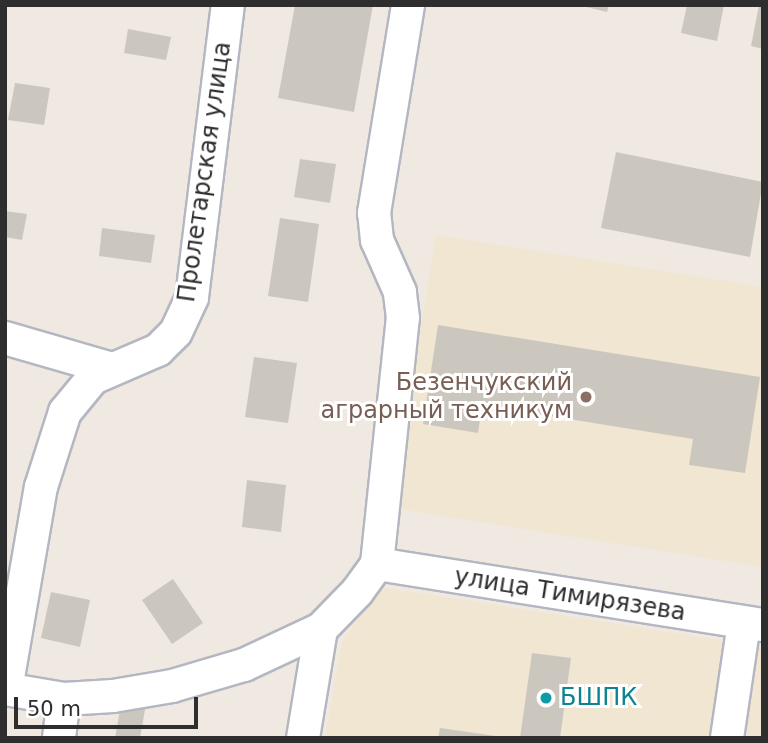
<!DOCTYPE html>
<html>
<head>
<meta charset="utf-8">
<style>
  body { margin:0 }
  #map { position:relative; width:768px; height:743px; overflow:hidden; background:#efe9e1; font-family:"DejaVu Sans",sans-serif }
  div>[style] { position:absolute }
  .education>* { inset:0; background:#f0e6d1 }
  .building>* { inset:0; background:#cbc7bf }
  .roads { filter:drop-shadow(2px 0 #b4b7c1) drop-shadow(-2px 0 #b4b7c1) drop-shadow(0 2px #b4b7c1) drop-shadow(0 -2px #b4b7c1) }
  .minor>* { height:32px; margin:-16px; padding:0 16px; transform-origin:16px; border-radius:16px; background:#fff }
  .dots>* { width:19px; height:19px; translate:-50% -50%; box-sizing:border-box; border:4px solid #fff; border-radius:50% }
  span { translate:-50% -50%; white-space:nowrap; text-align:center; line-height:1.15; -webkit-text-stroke:6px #fff; paint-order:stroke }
  .street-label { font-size:24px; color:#2e2e2e }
  .education-label { font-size:24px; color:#785e54 }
  .right { translate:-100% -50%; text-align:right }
  .culture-label { font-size:24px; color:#0d838f }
  .left { translate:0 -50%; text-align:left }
  .frame { position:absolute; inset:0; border:7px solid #2e2e2e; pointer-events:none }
  .scale { position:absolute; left:14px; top:697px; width:184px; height:32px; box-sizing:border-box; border:4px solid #2e2e2e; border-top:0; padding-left:9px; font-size:21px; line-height:24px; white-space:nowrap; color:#2e2e2e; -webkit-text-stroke:5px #fff; paint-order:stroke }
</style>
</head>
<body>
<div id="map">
  <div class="education">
    <i style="clip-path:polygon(436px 235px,763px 287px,763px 567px,392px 508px)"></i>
    <i style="clip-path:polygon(380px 587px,763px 647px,763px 738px,325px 738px,342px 642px)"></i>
  </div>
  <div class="building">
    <i style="clip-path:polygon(295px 5px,373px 5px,354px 112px,278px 98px)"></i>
    <i style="clip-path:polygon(578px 5px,609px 5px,607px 12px)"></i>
    <i style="clip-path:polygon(687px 5px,724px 5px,717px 41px,681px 33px)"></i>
    <i style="clip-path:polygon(759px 5px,763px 5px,763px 49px,751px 46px)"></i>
    <i style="clip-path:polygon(128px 29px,171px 37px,166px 60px,124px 53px)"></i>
    <i style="clip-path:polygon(15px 83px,50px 88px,44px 125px,8px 120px)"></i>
    <i style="clip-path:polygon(616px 152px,763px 182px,750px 257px,601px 228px)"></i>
    <i style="clip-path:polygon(300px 159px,336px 164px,330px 203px,294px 197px)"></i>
    <i style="clip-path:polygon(5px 211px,27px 214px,22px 240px,5px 237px)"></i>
    <i style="clip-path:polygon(280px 218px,319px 224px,308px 302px,268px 296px)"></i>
    <i style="clip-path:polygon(102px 228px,155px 235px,151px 263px,99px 256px)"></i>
    <i style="clip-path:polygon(438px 325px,760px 377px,745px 473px,689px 465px,693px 439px,482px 405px,478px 433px,423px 424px)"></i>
    <i style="clip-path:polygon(254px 357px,297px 363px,288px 423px,245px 417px)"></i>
    <i style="clip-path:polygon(247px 480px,286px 485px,281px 532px,242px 527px)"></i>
    <i style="clip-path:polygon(173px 579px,203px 623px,172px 644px,142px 600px)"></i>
    <i style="clip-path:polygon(51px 592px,90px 600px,80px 647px,41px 638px)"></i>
    <i style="clip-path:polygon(532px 653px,571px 658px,560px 738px,520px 738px)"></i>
    <i style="clip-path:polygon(122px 699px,146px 704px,140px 738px,115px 738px)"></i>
    <i style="clip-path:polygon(440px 728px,496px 736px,496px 738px,438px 738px)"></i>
  </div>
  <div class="roads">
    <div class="minor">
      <i style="left:5px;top:338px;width:111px;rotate:16.2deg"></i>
      <i style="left:377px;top:564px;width:391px;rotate:9deg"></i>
      <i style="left:5px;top:689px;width:60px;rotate:9.6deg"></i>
      <i style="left:64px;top:699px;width:49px;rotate:-3.5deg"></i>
      <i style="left:113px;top:696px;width:60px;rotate:-9.6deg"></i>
      <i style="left:172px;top:686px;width:75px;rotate:-16.3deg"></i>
      <i style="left:244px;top:665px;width:85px;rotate:-25.1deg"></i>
      <i style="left:321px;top:629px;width:52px;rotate:-45.8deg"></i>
      <i style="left:357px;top:592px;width:34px;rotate:-54deg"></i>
      <i style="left:377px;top:564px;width:247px;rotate:-84deg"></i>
      <i style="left:403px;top:318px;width:26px;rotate:-97deg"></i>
      <i style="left:400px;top:292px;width:57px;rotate:-113.9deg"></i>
      <i style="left:377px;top:240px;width:27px;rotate:-96deg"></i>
      <i style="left:374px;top:213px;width:211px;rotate:-80.7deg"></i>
      <i style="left:6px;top:689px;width:205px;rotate:-80.2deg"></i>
      <i style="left:41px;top:487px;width:79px;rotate:-72.3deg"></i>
      <i style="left:65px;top:412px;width:44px;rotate:-50.5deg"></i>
      <i style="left:93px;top:378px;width:71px;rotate:-23.3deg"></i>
      <i style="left:158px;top:350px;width:25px;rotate:-45deg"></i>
      <i style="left:176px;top:332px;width:38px;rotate:-65deg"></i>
      <i style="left:192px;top:297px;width:294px;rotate:-83deg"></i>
      <i style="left:59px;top:738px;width:39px;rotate:-83deg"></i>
      <i style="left:303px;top:738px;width:110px;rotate:-80.6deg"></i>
      <i style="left:727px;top:738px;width:116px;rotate:-81.6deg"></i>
    </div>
  </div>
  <div class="dots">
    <i style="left:586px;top:397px;background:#8d6e63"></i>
    <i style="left:546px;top:698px;background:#0f9aa8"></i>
  </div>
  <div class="street-label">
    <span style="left:205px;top:172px;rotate:-82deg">Пролетарская улица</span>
    <span style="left:570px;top:595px;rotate:9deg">улица Тимирязева</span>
  </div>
  <div class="education-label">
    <span class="right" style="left:572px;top:397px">Безенчукский<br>аграрный техникум</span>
  </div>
  <div class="culture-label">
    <span class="left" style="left:560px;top:698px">БШПК</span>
  </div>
  <div class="frame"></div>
  <div class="scale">50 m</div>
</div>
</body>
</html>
